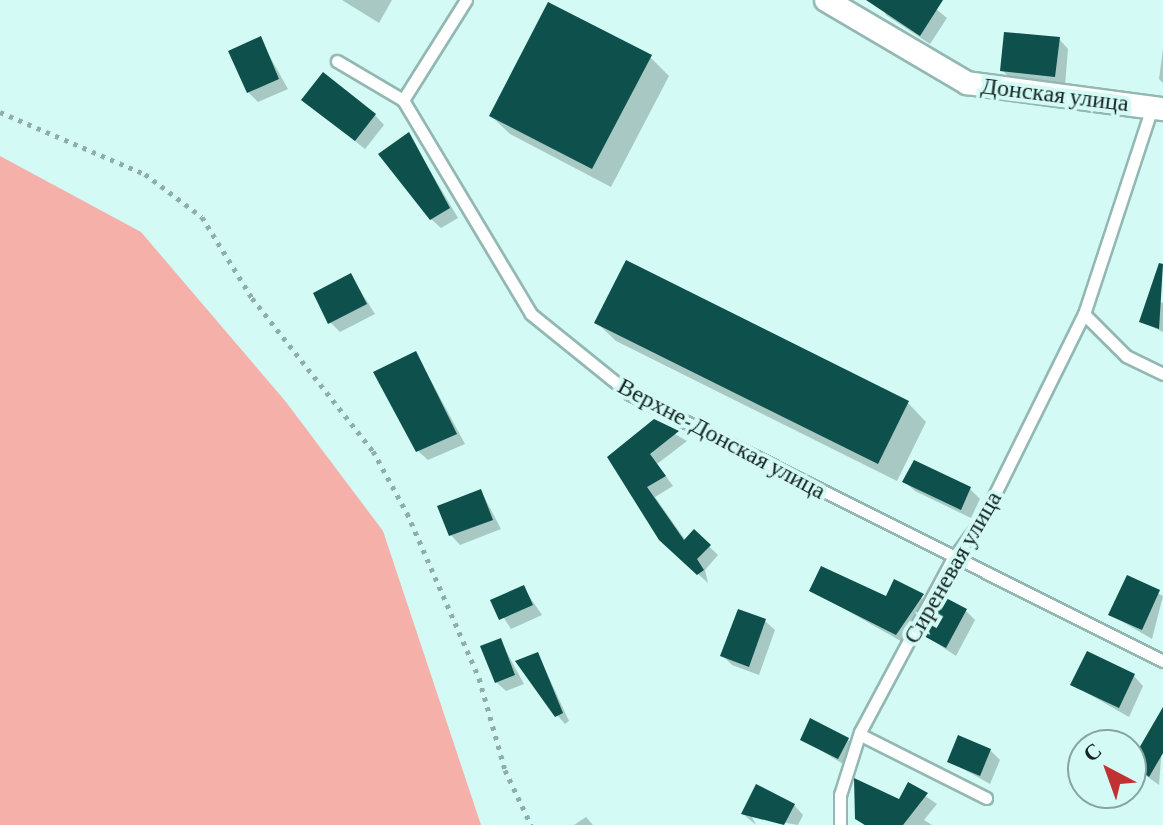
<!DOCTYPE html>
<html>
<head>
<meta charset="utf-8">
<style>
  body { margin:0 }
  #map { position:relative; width:1163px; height:825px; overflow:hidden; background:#d3faf5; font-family:"Crimson Pro",serif }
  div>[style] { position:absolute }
  .green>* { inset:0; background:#f5b0a9 }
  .shadow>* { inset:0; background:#0003 }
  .building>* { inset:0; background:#0e504b }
  .path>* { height:5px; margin-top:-2.5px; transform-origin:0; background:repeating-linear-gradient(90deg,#8faeaa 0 4px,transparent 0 10px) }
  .roads { filter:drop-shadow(2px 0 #93b7b3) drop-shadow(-2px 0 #93b7b3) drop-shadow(0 2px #93b7b3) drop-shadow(0 -2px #93b7b3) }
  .service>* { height:11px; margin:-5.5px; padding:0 5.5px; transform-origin:5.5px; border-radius:5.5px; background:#fff }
  .minor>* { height:22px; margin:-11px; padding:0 11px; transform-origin:11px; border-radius:11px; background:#fff }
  span { translate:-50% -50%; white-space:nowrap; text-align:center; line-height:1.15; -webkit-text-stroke:8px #d3faf5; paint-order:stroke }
  .street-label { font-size:24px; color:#152422 }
  .north { position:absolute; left:1067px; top:729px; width:80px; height:80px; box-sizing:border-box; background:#d3faf5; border:2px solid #87a4a1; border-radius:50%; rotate:319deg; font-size:22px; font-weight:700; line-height:32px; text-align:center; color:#152422 }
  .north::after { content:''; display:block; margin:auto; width:28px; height:36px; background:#c03132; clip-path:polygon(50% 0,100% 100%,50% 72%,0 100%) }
</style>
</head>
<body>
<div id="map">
  <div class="green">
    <i style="clip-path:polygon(0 156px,141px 232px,286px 402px,383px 531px,481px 825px,0 825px)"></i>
  </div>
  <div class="shadow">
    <i style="clip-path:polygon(342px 0,392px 0,379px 23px)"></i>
    <i style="clip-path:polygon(880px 0,925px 0,947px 18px,930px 44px,886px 15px)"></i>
    <i style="clip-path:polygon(260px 39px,288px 89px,258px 102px,248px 92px)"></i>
    <i style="clip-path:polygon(1059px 39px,1068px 49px,1065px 86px,1012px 80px,1002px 70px)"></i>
    <i style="clip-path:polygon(1163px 49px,1163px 83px,1159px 79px)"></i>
    <i style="clip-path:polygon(650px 57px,669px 76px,611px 187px,510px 134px,491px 116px)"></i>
    <i style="clip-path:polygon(304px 100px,375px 115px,384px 125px,365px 149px)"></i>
    <i style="clip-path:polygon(409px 135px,458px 218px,441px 228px,431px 219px)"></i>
    <i style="clip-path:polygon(351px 276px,375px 314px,340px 332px,330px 322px)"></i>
    <i style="clip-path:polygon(1149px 298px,1163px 303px,1163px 332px,1142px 322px)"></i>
    <i style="clip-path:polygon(597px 323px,908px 403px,926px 422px,897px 481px,616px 341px)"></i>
    <i style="clip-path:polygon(416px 353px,465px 444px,428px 460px,418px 451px)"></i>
    <i style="clip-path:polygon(654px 422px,687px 441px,657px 464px,673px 486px,655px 497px,686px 541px,694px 532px,718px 555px,705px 570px,708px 583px,671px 549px,610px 457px)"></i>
    <i style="clip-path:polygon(914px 462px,970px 489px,980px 499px,971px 518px,915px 491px,905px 482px)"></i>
    <i style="clip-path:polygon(481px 491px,501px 529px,460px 545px,451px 535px)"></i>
    <i style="clip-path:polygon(1128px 578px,1163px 596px,1152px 639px,1111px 615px)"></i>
    <i style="clip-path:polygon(895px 582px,932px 605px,906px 644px,811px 590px,887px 599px)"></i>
    <i style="clip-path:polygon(523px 587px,542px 615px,511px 629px,493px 601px)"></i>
    <i style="clip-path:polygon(966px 611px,975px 620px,956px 656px,924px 635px)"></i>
    <i style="clip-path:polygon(765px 621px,775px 630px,759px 675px,732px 665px,722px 655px)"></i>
    <i style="clip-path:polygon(500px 640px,524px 684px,506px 691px,496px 682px)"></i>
    <i style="clip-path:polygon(538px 654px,569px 721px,565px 724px,557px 715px)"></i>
    <i style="clip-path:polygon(1134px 676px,1143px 686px,1129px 717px,1073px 685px)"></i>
    <i style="clip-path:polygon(1153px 728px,1163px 733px,1159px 785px,1131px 765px)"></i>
    <i style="clip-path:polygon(802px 739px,848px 740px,858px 749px,848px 767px)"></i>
    <i style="clip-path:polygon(990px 750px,1000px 760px,990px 784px,949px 761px)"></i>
    <i style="clip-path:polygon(909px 785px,937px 804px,924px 820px,932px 825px,864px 825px,857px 818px,900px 802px)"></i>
    <i style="clip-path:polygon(794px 805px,803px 815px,798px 825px,752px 817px,756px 825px,743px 814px)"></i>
    <i style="clip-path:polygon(586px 817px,593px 825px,574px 825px)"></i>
  </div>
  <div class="building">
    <i style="clip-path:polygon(866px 0,943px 0,920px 36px)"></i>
    <i style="clip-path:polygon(548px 2px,652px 55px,592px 169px,489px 116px)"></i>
    <i style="clip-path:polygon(1004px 32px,1060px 37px,1055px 77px,1000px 71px)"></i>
    <i style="clip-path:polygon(261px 36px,279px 79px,247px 93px,228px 51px)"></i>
    <i style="clip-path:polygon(323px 72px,376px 114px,355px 141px,301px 100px)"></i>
    <i style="clip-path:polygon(409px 132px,450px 208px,430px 220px,378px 154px)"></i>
    <i style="clip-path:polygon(626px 260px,909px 401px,878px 464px,594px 323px)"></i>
    <i style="clip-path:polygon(1159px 263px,1163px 264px,1159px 329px,1139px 322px)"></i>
    <i style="clip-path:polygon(351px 273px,367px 304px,328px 324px,313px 293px)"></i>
    <i style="clip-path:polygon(416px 351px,457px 434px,416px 452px,373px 372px)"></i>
    <i style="clip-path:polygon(654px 419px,679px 431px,650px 454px,666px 476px,647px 487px,684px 540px,694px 529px,711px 545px,697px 559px,704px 570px,697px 575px,659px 540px,607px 457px)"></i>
    <i style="clip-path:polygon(914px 460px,971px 487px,961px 510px,902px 482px)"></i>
    <i style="clip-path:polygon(481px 489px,493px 520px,449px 536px,437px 506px)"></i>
    <i style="clip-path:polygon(821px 566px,886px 596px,894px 579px,924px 594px,896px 635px,809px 591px)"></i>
    <i style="clip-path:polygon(1127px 575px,1160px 590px,1142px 630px,1108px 615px)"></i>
    <i style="clip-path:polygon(524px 585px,533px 605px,499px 620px,490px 600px)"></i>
    <i style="clip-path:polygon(946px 598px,967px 609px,946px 648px,922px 635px)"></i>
    <i style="clip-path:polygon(738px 609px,766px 619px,749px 667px,720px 656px)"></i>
    <i style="clip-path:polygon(501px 638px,515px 675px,495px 683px,480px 646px)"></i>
    <i style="clip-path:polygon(1087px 651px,1135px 674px,1119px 708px,1070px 685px)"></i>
    <i style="clip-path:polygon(538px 652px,563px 713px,555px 717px,515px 661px)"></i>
    <i style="clip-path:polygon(1163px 707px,1163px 753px,1149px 777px,1131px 762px)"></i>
    <i style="clip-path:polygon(810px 718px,849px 738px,838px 759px,800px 740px)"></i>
    <i style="clip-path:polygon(958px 735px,991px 749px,980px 776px,947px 762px)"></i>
    <i style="clip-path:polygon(854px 778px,899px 799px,908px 782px,928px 793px,903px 825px,865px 825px,855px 819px)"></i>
    <i style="clip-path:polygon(756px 784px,795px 804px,784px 825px,741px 814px)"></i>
  </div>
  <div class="path">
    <i style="left:0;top:112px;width:158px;rotate:23.2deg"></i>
    <i style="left:145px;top:174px;width:71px;rotate:37deg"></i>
    <i style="left:202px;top:217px;width:95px;rotate:58.3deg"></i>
    <i style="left:252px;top:298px;width:195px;rotate:51.7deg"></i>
    <i style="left:373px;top:451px;width:71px;rotate:61.3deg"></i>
    <i style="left:407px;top:513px;width:180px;rotate:66.4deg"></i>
    <i style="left:479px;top:678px;width:96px;rotate:74.2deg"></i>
    <i style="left:505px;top:770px;width:61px;rotate:64.7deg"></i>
  </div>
  <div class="roads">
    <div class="service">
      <i style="left:337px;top:61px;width:77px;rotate:30.6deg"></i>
      <i style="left:403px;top:100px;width:249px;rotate:59.1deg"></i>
      <i style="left:531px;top:314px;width:127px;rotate:38.9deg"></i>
      <i style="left:630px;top:394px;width:596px;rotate:26.61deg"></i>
      <i style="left:403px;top:100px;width:118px;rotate:-57.8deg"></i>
      <i style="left:1084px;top:314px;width:59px;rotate:45deg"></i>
      <i style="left:1126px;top:356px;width:41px;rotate:25.9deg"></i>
      <i style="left:861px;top:735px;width:140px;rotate:26.7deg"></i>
      <i style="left:840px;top:825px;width:30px;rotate:-90deg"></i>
      <i style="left:840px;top:795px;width:66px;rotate:-72.4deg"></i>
      <i style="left:860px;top:732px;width:195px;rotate:-61.9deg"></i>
      <i style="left:952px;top:560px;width:52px;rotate:-53.6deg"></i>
      <i style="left:983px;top:518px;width:228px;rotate:-63.7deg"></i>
      <i style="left:1084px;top:314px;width:218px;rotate:-71.8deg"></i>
    </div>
    <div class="minor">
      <i style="left:826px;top:0;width:164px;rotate:30.5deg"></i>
      <i style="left:967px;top:83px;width:198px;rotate:7.6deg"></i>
    </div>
  </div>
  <div class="street-label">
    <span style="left:1055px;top:94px;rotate:7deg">Донская улица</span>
    <span style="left:722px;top:438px;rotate:28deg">Верхне-Донская улица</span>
    <span style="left:952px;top:567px;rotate:-60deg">Сиреневая улица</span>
  </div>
  <div class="north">С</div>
</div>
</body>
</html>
